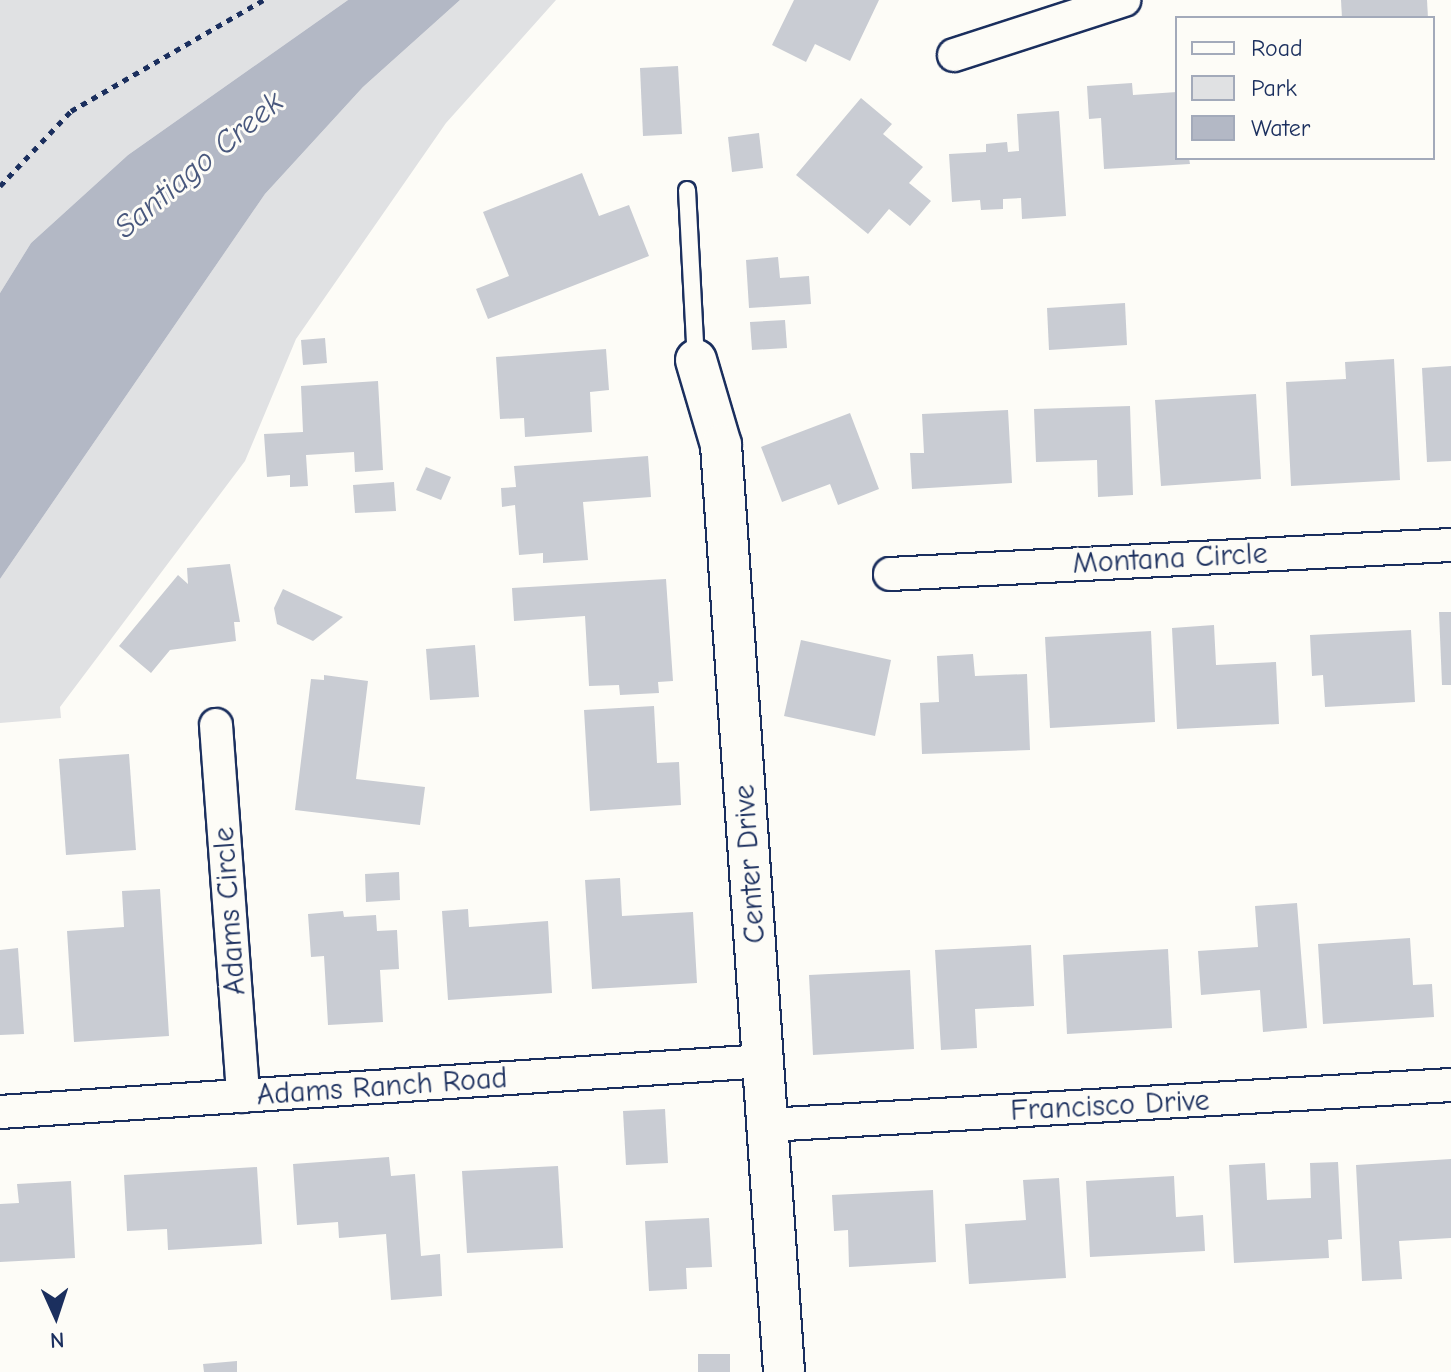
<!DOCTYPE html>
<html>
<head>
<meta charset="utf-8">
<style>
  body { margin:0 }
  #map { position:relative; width:1451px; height:1372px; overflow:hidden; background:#fdfcf7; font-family:"Comic Neue",sans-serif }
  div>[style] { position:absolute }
  .green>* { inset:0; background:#e0e1e3 }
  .water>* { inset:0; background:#b3b8c5 }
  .building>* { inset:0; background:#c9ccd3 }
  .path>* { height:5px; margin-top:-2.5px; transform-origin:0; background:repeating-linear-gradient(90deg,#1b2f5e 0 6px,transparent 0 12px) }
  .roads { filter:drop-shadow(2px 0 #1b2f5e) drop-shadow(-2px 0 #1b2f5e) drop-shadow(0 2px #1b2f5e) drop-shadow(0 -2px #1b2f5e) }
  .service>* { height:16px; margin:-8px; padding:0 8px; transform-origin:8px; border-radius:8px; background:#fdfcf7 }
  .minor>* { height:32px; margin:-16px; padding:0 16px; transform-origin:16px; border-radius:16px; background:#fdfcf7 }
  .tertiary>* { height:40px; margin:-20px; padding:0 20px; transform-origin:20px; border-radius:20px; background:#fdfcf7 }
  span { translate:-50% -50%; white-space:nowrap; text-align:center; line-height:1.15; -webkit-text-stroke:6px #fdfcf7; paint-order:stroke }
  .street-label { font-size:30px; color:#1b2f5e }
  .water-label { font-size:32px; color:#49587d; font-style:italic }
  .legend { position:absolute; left:1175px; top:16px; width:260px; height:144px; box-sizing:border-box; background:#fdfcf7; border:2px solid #a3aaba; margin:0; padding:10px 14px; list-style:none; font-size:24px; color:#1b2f5e }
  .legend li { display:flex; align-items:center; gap:16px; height:40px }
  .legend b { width:40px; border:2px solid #a3aaba }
  .north { position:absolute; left:16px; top:1276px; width:80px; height:80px; -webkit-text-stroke:6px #fdfcf7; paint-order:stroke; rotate:177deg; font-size:22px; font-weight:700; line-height:32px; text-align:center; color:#1b2f5e }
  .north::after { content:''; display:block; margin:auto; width:28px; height:36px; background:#1b2f5e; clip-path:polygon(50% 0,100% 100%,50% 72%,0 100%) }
</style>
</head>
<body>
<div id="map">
  <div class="green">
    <i style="clip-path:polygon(0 0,348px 0,128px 155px,31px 243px,0 293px)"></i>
    <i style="clip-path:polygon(460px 0,556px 0,446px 123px,296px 339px,245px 461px,60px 707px,61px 718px,0 723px,0 579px,265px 194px,363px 87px)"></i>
  </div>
  <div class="water">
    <i style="clip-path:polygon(348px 0,460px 0,363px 87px,265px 194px,0 579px,0 293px,31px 243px,128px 155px)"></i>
  </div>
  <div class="building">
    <i style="clip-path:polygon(794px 0,879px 0,850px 61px,815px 44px,806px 62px,772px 45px)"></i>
    <i style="clip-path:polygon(1341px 0,1427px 0,1428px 18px,1342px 18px)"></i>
    <i style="clip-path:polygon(678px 66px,682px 134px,643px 136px,640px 68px)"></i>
    <i style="clip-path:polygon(1132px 83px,1133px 95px,1177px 92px,1177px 158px,1189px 158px,1190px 164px,1104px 169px,1101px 118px,1089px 119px,1087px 86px)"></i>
    <i style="clip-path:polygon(861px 98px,892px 124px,883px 134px,923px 167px,909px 183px,931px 201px,910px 226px,889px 209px,868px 234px,796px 175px)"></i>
    <i style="clip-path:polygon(1059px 111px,1066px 216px,1022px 219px,1021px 198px,1003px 199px,1003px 209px,981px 210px,980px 200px,952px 202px,949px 154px,986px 152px,986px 144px,1007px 142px,1008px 152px,1019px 151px,1017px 114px)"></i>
    <i style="clip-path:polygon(759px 133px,763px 168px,732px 172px,728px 137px)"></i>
    <i style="clip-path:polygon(582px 173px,599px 216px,629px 205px,649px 256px,488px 319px,476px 289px,509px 276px,483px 212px)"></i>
    <i style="clip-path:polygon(778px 257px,780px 278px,809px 276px,811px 304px,749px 308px,746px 260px)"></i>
    <i style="clip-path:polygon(1125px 303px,1127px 345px,1049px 350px,1047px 308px)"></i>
    <i style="clip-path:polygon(785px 320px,787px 348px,752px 350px,750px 322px)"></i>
    <i style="clip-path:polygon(325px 338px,327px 363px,303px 365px,301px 340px)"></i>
    <i style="clip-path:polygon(606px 349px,609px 390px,590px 392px,592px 432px,525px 437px,524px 418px,500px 419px,496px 357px)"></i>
    <i style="clip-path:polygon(1394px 359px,1400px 480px,1291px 486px,1286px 382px,1346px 379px,1345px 362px)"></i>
    <i style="clip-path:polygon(1451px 366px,1451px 461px,1427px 462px,1422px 368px)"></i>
    <i style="clip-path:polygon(378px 381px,383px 470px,355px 472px,354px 452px,306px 455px,308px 486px,290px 487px,290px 475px,267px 477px,264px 434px,303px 432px,301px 386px)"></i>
    <i style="clip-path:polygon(1256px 394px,1261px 479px,1161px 486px,1155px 400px)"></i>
    <i style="clip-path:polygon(1130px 406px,1133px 495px,1098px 497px,1097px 460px,1036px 462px,1034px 409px)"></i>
    <i style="clip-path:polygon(1008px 410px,1012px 483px,912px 489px,910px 453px,924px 453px,922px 414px)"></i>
    <i style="clip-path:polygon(850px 413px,879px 489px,838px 505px,830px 484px,782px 502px,761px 447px)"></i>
    <i style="clip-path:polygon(648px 456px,651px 497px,583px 502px,588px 560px,543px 563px,543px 553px,519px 555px,515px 505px,502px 507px,501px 488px,516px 487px,514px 466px)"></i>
    <i style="clip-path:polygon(426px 467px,451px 477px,441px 500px,416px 490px)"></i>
    <i style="clip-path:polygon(394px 482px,396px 511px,355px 513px,353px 485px)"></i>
    <i style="clip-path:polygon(230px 564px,240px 622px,234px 622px,236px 641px,170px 650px,151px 673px,119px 646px,178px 575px,188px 584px,187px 568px)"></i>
    <i style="clip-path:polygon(666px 579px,673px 681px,658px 682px,659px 693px,620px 695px,619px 685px,589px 686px,585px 616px,514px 621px,512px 588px)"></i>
    <i style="clip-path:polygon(283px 589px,343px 617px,313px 641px,277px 624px,274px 608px)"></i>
    <i style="clip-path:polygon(1439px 612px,1451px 612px,1451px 685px,1442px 685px)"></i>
    <i style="clip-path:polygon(1214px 625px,1216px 665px,1276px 662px,1279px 724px,1177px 729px,1172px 628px)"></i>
    <i style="clip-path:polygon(1411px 630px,1415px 702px,1325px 707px,1323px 675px,1312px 676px,1310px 635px)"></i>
    <i style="clip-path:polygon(1151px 631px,1155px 722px,1050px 728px,1045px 637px)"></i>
    <i style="clip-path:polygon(801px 640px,891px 660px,875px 736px,784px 716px)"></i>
    <i style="clip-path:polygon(475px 645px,479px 697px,430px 700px,426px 649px)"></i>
    <i style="clip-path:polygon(973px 654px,975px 676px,1027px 674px,1030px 750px,922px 754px,920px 703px,939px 702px,937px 656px)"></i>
    <i style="clip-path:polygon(324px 675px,368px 681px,356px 779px,425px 787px,420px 825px,295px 810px,311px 679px,324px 680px)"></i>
    <i style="clip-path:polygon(654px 706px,657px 763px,679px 762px,681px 805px,590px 811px,584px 710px)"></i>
    <i style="clip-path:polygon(129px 754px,136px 850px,66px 855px,59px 759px)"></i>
    <i style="clip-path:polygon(399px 872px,400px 900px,366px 902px,365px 874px)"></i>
    <i style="clip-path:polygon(620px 878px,622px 916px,693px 912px,697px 983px,592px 989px,585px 880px)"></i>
    <i style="clip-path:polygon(160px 889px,169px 1036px,74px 1042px,67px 931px,124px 927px,122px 891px)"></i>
    <i style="clip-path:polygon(1297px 903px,1307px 1028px,1263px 1032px,1260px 990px,1201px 995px,1198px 951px,1258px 947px,1255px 906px)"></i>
    <i style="clip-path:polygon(468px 909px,469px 927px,548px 921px,552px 993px,448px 1000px,442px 911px)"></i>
    <i style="clip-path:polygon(343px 911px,344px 917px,376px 915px,377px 931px,397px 930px,399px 969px,380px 970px,383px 1022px,328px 1025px,324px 956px,311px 957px,308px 914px)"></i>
    <i style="clip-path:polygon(1410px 938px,1413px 985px,1432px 984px,1434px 1017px,1323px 1024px,1318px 944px)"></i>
    <i style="clip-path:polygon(1031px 945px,1034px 1006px,975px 1009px,977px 1048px,941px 1050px,935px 950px)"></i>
    <i style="clip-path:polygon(18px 948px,24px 1034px,0 1035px,0 950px)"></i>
    <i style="clip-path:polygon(1168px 949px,1172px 1028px,1067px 1034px,1063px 955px)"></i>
    <i style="clip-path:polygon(910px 970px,914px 1049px,813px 1055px,809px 975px)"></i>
    <i style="clip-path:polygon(665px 1109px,668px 1163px,626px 1165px,623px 1111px)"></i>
    <i style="clip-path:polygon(389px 1157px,391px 1176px,415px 1174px,421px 1256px,440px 1254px,442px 1296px,391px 1300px,386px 1234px,339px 1238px,338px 1222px,297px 1225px,293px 1164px)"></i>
    <i style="clip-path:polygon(1451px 1159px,1451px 1238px,1399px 1241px,1402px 1279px,1362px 1281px,1356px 1165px)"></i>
    <i style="clip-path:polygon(1338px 1162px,1342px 1239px,1328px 1240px,1329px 1258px,1234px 1263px,1229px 1165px,1265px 1163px,1267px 1200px,1311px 1198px,1310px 1163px)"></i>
    <i style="clip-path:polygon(558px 1166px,563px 1248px,467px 1253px,462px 1171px)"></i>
    <i style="clip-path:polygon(257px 1167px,262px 1244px,168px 1250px,167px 1229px,127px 1231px,124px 1175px)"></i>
    <i style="clip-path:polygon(1174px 1176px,1176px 1217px,1203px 1215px,1205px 1251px,1090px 1257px,1086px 1181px)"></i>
    <i style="clip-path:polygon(1059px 1178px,1066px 1278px,969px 1284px,965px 1224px,1026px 1220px,1023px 1180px)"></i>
    <i style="clip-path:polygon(71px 1181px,75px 1258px,0 1262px,0 1204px,19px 1203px,17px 1184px)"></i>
    <i style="clip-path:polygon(933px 1190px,936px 1262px,849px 1267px,848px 1230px,834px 1231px,832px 1195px)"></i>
    <i style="clip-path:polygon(709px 1218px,712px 1267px,686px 1268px,687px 1289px,649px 1291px,645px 1221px)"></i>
    <i style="clip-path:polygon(698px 1354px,730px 1354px,730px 1372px,698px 1372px)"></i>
    <i style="clip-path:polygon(237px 1361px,237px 1372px,204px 1372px,203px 1364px)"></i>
  </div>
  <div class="path">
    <i style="left:0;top:186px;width:103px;rotate:-46.6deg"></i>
    <i style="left:71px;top:111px;width:222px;rotate:-30deg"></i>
  </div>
  <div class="roads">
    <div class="service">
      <i style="left:687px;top:190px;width:170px;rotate:87deg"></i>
    </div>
    <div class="minor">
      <i style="left:954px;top:55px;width:179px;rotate:-17.9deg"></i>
      <i style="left:890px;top:574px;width:562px;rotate:-2.96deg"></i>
      <i style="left:216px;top:725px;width:372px;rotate:85.8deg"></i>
      <i style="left:0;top:1112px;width:765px;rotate:-3.82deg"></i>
      <i style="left:768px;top:1125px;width:684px;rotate:-3.35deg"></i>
    </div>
    <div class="tertiary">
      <i style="left:696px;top:360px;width:89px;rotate:73.6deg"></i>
      <i style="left:721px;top:445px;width:929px;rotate:86.11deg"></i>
    </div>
  </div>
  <div class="street-label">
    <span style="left:1170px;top:559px;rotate:-3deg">Montana Circle</span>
    <span style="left:750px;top:864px;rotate:-94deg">Center Drive</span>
    <span style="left:230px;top:911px;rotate:-94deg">Adams Circle</span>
    <span style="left:382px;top:1087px;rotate:-4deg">Adams Ranch Road</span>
    <span style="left:1110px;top:1106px;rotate:-3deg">Francisco Drive</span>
  </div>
  <div class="water-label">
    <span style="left:199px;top:165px;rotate:-40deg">Santiago Creek</span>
  </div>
  <ul class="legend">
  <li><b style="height:10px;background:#fdfcf7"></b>Road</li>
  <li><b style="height:22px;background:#e0e1e3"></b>Park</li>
  <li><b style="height:22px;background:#b3b8c5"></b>Water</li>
  </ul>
  <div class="north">N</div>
</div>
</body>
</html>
